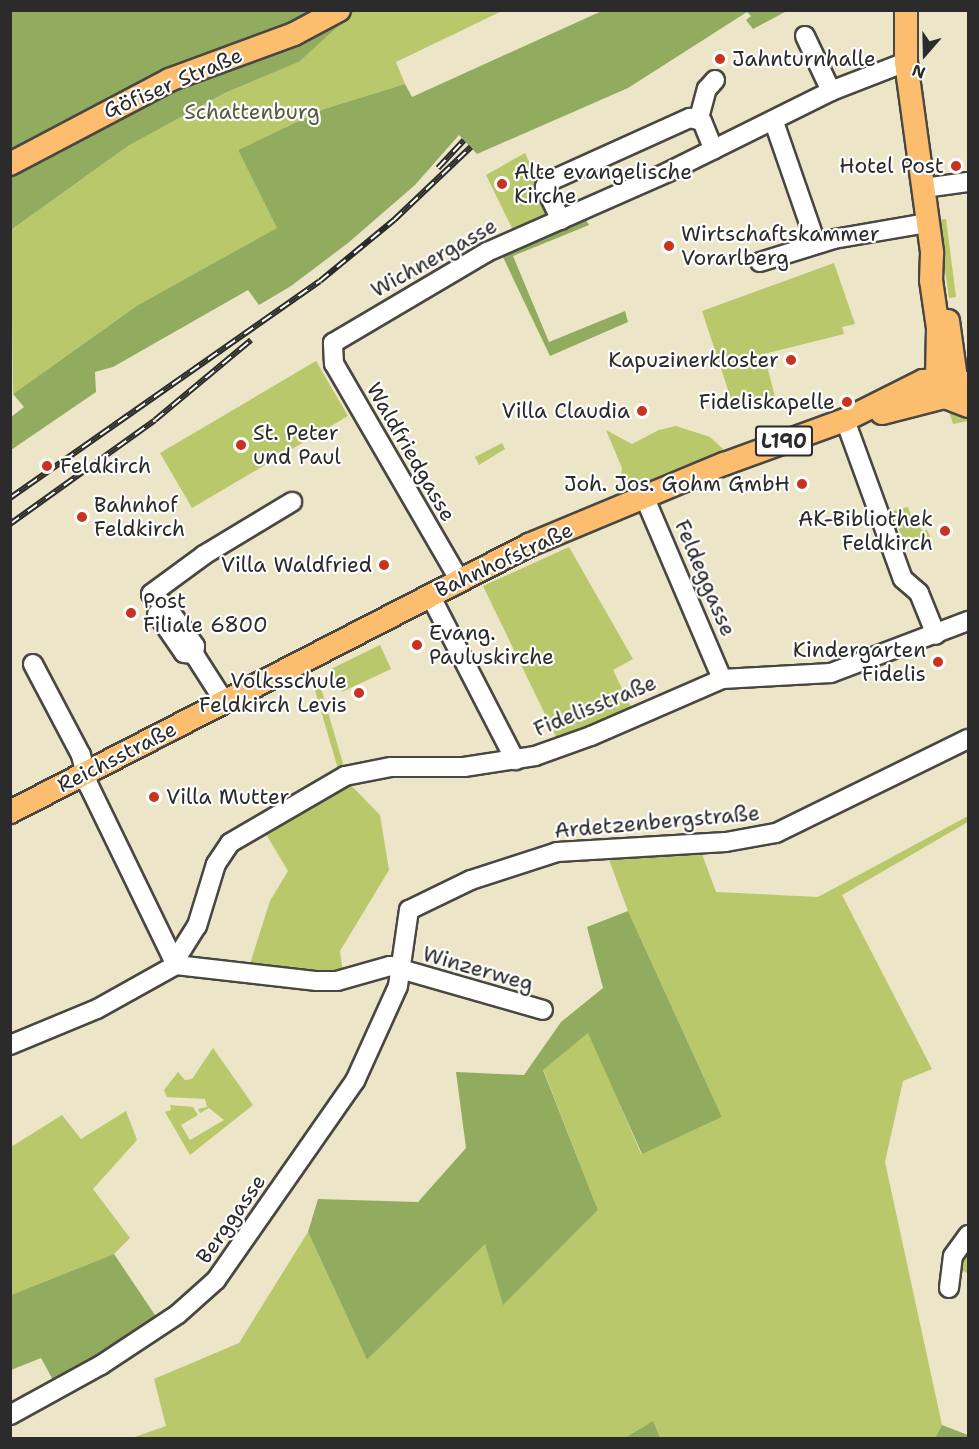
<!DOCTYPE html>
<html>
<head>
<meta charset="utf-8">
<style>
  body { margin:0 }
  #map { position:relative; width:979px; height:1449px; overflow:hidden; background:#ece5c7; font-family:"Shantell Sans",sans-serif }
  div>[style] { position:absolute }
  .green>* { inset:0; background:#b9c86b }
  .forest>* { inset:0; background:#92ac5f }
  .roads { filter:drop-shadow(2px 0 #484742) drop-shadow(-2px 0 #484742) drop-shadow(0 2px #484742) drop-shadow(0 -2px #484742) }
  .minor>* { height:18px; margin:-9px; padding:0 9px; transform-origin:9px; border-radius:9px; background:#fff }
  .major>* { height:22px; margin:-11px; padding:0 11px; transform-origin:11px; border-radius:11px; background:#fcbd6f }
  .rail>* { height:6px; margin-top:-3px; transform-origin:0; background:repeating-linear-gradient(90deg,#fff 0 11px,#2b2b2b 0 22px); box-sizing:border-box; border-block:2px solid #2b2b2b }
  .dots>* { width:16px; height:16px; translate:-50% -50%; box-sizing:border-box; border:3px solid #fff; border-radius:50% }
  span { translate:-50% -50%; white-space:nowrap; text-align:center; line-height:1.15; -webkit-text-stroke:4.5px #fff; paint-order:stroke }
  .shield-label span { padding:2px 4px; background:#fff; border:2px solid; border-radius:4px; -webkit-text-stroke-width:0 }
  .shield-label { font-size:20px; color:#2b2b2b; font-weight:700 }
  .poi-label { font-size:21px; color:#2b2b2b }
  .left { translate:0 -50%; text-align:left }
  .right { translate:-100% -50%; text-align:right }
  .street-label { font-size:21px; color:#2b2b2b }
  .park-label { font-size:21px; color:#565a3e }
  .frame { position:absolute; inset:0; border:12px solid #2b2b2b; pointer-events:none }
  .north { position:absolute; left:895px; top:24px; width:60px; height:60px; -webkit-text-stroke:4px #fff; paint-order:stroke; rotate:200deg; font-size:16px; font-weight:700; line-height:24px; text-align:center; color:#2b2b2b }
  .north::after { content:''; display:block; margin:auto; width:21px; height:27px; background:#2b2b2b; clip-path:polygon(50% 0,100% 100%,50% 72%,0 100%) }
</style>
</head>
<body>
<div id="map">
  <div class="green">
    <i style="clip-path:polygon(355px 11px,502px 11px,396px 62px,405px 84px,324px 109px,238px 150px,278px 228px,138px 305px,13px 394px,11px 230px,128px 146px,225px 93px,299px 62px)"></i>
    <i style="clip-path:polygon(525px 153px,553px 212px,513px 230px,486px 175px)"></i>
    <i style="clip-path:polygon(946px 219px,956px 297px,949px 298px,938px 220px)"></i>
    <i style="clip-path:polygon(834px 263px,855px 324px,842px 327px,844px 334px,764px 354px,775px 397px,735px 411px,702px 311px)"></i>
    <i style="clip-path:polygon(316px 361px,348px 416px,192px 508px,160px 453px)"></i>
    <i style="clip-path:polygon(939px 406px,968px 414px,968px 421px,953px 424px,948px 409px,941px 410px)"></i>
    <i style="clip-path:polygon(676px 426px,710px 437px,724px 450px,618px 493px,622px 468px,606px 430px,632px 444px,659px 430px)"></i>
    <i style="clip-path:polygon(502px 443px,505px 449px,479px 465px,475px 457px)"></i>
    <i style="clip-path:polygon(908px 507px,912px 519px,923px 531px,927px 530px,931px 538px,906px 549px,892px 511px)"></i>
    <i style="clip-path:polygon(569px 547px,633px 659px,613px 670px,632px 709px,557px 739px,483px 586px)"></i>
    <i style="clip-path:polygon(380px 645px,391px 669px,342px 692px,331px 669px)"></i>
    <i style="clip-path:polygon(320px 685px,344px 767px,338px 769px,314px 687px)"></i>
    <i style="clip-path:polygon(337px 771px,380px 815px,389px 870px,340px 951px,343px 973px,249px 967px,270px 901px,288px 871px,257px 819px)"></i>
    <i style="clip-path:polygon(968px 816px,968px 822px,842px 895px,932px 1069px,903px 1081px,885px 1162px,942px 1425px,935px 1438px,132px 1438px,166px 1426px,154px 1379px,239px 1343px,308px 1232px,367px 1360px,485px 1243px,503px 1304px,598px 1210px,543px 1069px,589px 1032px,641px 1154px,722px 1117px,628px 911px,608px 857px,702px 854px,716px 892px,818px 897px)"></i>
    <i style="clip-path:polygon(213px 1048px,253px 1105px,190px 1155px,165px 1112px,171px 1110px,170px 1105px,193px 1107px,198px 1115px,181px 1125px,190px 1140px,224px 1120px,209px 1108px,200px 1113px,198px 1109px,207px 1107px,205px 1099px,167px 1097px,164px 1090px,178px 1072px,185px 1080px,192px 1079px)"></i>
    <i style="clip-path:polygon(126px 1111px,137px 1140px,93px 1189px,130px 1238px,114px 1254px,11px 1295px,11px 1147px,62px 1115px,81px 1139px)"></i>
    <i style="clip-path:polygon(968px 1243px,968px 1274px,964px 1271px,958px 1280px,954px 1276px)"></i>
  </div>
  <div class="forest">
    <i style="clip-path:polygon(604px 10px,785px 10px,785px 12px,753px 29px,746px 20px,751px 16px,747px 12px,628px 88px,477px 154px,459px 135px,415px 185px,348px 243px,291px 286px,259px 305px,248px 290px,113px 367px,95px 372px,96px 392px,11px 450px,11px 417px,24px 407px,13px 394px,138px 305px,277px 228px,238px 150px,324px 109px,405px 84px,412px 97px)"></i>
    <i style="clip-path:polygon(11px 11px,355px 11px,299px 62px,225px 93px,128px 146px,11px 230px)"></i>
    <i style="clip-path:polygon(585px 218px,589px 225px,513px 256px,549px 342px,625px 311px,628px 322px,550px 356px,502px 255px)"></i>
    <i style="clip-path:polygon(628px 911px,722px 1117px,642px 1154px,588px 1033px,543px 1070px,598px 1210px,503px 1305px,485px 1244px,367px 1360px,308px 1232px,318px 1199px,418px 1202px,466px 1148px,456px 1072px,524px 1075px,561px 1022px,603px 988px,587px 927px)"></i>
    <i style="clip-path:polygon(114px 1254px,159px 1321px,53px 1380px,41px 1358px,11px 1370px,11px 1295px)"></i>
    <i style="clip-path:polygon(653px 1421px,660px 1438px,625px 1438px)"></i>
    <i style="clip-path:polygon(942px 1425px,968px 1435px,968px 1438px,935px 1438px)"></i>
  </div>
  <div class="roads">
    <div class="minor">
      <i style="left:805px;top:36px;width:61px;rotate:64.7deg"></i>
      <i style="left:699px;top:118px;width:30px;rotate:-75deg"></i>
      <i style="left:707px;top:89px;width:12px;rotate:-48deg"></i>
      <i style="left:774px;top:122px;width:128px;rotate:70.9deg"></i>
      <i style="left:924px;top:188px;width:44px;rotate:-7.8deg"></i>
      <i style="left:561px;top:220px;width:37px;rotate:-116deg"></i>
      <i style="left:545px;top:187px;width:6px;rotate:-59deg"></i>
      <i style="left:548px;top:182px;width:156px;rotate:-24.3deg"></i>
      <i style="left:690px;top:118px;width:12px;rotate:14deg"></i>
      <i style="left:702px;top:121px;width:31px;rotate:68deg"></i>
      <i style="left:760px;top:262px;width:77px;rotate:-17.3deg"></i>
      <i style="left:834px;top:239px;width:95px;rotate:-9.7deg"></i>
      <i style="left:845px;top:420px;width:169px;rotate:70deg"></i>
      <i style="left:903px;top:579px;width:21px;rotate:41deg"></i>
      <i style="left:919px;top:593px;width:45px;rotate:68deg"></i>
      <i style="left:644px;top:496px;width:199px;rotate:66.9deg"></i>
      <i style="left:460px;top:581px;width:251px;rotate:-120.1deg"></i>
      <i style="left:334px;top:364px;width:21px;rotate:-93deg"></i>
      <i style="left:333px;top:343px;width:179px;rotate:-30.6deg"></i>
      <i style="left:487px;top:252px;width:198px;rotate:-23.8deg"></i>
      <i style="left:668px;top:172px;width:182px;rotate:-26.4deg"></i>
      <i style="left:831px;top:91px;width:80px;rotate:-21.1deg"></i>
      <i style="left:430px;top:595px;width:186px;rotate:62.7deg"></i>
      <i style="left:157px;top:614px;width:47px;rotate:55.3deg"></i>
      <i style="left:184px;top:653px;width:10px;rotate:6deg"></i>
      <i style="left:33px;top:664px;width:103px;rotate:62.2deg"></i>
      <i style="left:81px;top:755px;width:32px;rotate:76deg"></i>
      <i style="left:89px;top:786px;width:199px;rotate:64.1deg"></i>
      <i style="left:224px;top:701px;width:56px;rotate:-122.6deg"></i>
      <i style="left:194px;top:654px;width:8px;rotate:-83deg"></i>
      <i style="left:195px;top:646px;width:49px;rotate:-125.9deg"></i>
      <i style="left:166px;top:606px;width:19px;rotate:-141deg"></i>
      <i style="left:151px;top:594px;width:66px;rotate:-36.3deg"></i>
      <i style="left:204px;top:555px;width:103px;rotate:-31.1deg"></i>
      <i style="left:176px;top:959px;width:39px;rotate:-58deg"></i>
      <i style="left:197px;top:926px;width:65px;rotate:-73deg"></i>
      <i style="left:216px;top:864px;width:25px;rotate:-56deg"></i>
      <i style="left:230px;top:843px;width:133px;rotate:-30.2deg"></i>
      <i style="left:345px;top:776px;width:47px;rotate:-11.1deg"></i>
      <i style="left:391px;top:767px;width:73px"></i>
      <i style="left:464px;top:767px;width:72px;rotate:-8.8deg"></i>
      <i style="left:535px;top:756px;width:59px;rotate:-19.7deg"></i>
      <i style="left:591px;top:736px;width:143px;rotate:-23.5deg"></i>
      <i style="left:722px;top:679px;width:109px;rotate:-3.2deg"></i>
      <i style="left:831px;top:673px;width:147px;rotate:-20.8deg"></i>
      <i style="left:176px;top:965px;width:142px;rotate:6.5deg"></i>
      <i style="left:317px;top:981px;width:20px"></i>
      <i style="left:337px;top:981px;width:55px;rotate:-15.8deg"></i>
      <i style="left:390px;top:966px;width:159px;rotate:16deg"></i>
      <i style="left:10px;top:1045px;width:94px;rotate:-22.5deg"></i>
      <i style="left:97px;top:1009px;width:90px;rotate:-29.1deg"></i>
      <i style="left:949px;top:1288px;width:32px;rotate:-83deg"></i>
      <i style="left:953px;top:1256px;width:26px;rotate:-54deg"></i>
      <i style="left:10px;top:1415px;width:104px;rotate:-28.8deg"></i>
      <i style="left:101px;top:1365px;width:92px;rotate:-33.5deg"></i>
      <i style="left:178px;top:1314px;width:51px;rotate:-41.8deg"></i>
      <i style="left:216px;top:1280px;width:243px;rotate:-55.1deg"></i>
      <i style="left:355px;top:1081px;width:104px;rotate:-65.6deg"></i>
      <i style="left:398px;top:986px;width:77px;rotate:-81.8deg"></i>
      <i style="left:409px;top:910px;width:69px;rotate:-25.8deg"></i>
      <i style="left:471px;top:880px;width:90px;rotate:-18deg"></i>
      <i style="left:557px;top:852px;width:169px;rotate:-3.4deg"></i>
      <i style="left:726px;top:842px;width:51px;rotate:-10.2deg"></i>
      <i style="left:776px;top:833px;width:214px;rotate:-26.1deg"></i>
    </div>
    <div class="major">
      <i style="left:906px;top:10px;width:52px;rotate:90deg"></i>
      <i style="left:906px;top:62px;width:193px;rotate:82.2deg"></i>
      <i style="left:932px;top:253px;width:27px;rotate:92deg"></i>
      <i style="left:931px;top:280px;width:49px;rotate:81.7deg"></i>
      <i style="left:938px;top:328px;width:50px;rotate:91.1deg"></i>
      <i style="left:937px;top:378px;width:21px;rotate:67deg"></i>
      <i style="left:10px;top:164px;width:180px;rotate:-27.8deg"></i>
      <i style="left:169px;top:80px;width:133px;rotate:-20.2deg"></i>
      <i style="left:294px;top:34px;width:51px;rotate:-28.1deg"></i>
      <i style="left:948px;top:321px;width:59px;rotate:82.1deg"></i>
      <i style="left:956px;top:379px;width:13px;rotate:122deg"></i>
      <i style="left:882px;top:413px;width:65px;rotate:-14.3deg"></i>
      <i style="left:945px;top:397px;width:25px;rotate:21deg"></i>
      <i style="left:10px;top:812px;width:584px;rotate:-27.22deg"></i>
      <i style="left:529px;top:545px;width:211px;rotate:-22.6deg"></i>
      <i style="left:724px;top:464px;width:129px;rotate:-20deg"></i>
      <i style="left:845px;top:420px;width:87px;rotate:-26.6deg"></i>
      <i style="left:923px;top:381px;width:33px;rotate:-3deg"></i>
      <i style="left:956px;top:379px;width:13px;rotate:27deg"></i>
    </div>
  </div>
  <div class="rail">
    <i style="left:438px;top:168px;width:38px;rotate:-47deg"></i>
    <i style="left:10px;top:498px;width:378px;rotate:-35deg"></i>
    <i style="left:320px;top:281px;width:96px;rotate:-39.5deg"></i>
    <i style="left:394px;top:220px;width:106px;rotate:-43.5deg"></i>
    <i style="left:10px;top:524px;width:178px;rotate:-35.6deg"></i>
    <i style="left:155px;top:420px;width:125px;rotate:-39.8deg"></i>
  </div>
  <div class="dots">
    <i style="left:720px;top:59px;background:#c8321e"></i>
    <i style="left:956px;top:166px;background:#c8321e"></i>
    <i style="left:502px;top:184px;background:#c8321e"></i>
    <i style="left:669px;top:246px;background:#c8321e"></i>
    <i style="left:791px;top:360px;background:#c8321e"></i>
    <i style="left:847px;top:402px;background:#c8321e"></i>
    <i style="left:642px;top:411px;background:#c8321e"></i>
    <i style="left:241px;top:445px;background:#c8321e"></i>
    <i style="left:47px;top:466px;background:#c8321e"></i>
    <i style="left:802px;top:484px;background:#c8321e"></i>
    <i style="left:82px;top:517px;background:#c8321e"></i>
    <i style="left:945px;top:531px;background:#c8321e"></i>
    <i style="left:384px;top:565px;background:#c8321e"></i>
    <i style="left:131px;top:613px;background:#c8321e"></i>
    <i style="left:417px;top:645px;background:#c8321e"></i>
    <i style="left:938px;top:662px;background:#c8321e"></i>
    <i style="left:359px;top:693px;background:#c8321e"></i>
    <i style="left:154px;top:797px;background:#c8321e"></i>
  </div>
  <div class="shield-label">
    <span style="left:784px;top:441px">L190</span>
  </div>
  <div class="poi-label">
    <span class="left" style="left:732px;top:59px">Jahnturnhalle</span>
    <span class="right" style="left:944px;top:166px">Hotel Post</span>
    <span class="left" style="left:514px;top:184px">Alte evangelische<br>Kirche</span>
    <span class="left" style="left:681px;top:246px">Wirtschaftskammer<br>Vorarlberg</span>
    <span class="right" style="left:779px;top:360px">Kapuzinerkloster</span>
    <span class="right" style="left:835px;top:402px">Fideliskapelle</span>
    <span class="right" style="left:630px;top:411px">Villa Claudia</span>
    <span class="left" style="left:253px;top:445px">St. Peter<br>und Paul</span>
    <span class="left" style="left:60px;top:466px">Feldkirch</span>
    <span class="right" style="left:790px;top:484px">Joh. Jos. Gohm GmbH</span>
    <span class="left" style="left:94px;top:517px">Bahnhof<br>Feldkirch</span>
    <span class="right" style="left:933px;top:531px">AK-Bibliothek<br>Feldkirch</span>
    <span class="right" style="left:372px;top:565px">Villa Waldfried</span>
    <span class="left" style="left:143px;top:613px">Post<br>Filiale 6800</span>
    <span class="left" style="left:429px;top:645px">Evang.<br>Pauluskirche</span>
    <span class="right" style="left:926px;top:662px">Kindergarten<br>Fidelis</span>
    <span class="right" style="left:347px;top:693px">Volksschule<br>Feldkirch Levis</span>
    <span class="left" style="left:166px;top:797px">Villa Mutter</span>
  </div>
  <div class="street-label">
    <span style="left:173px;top:83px;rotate:-23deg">Göfiser Straße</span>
    <span style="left:434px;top:258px;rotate:-29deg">Wichnergasse</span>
    <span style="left:411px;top:452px;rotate:60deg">Waldfriedgasse</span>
    <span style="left:504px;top:560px;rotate:-25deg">Bahnhofstraße</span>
    <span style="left:705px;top:578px;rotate:67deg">Feldeggasse</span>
    <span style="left:595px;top:706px;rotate:-22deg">Fidelisstraße</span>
    <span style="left:117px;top:757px;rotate:-27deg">Reichsstraße</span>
    <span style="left:657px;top:822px;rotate:-5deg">Ardetzenbergstraße</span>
    <span style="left:478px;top:969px;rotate:16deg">Winzerweg</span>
    <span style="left:231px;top:1219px;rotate:-55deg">Berggasse</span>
  </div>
  <div class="park-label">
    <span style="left:252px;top:112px">Schattenburg</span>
  </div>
  <div class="frame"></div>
  <div class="north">N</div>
</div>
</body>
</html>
